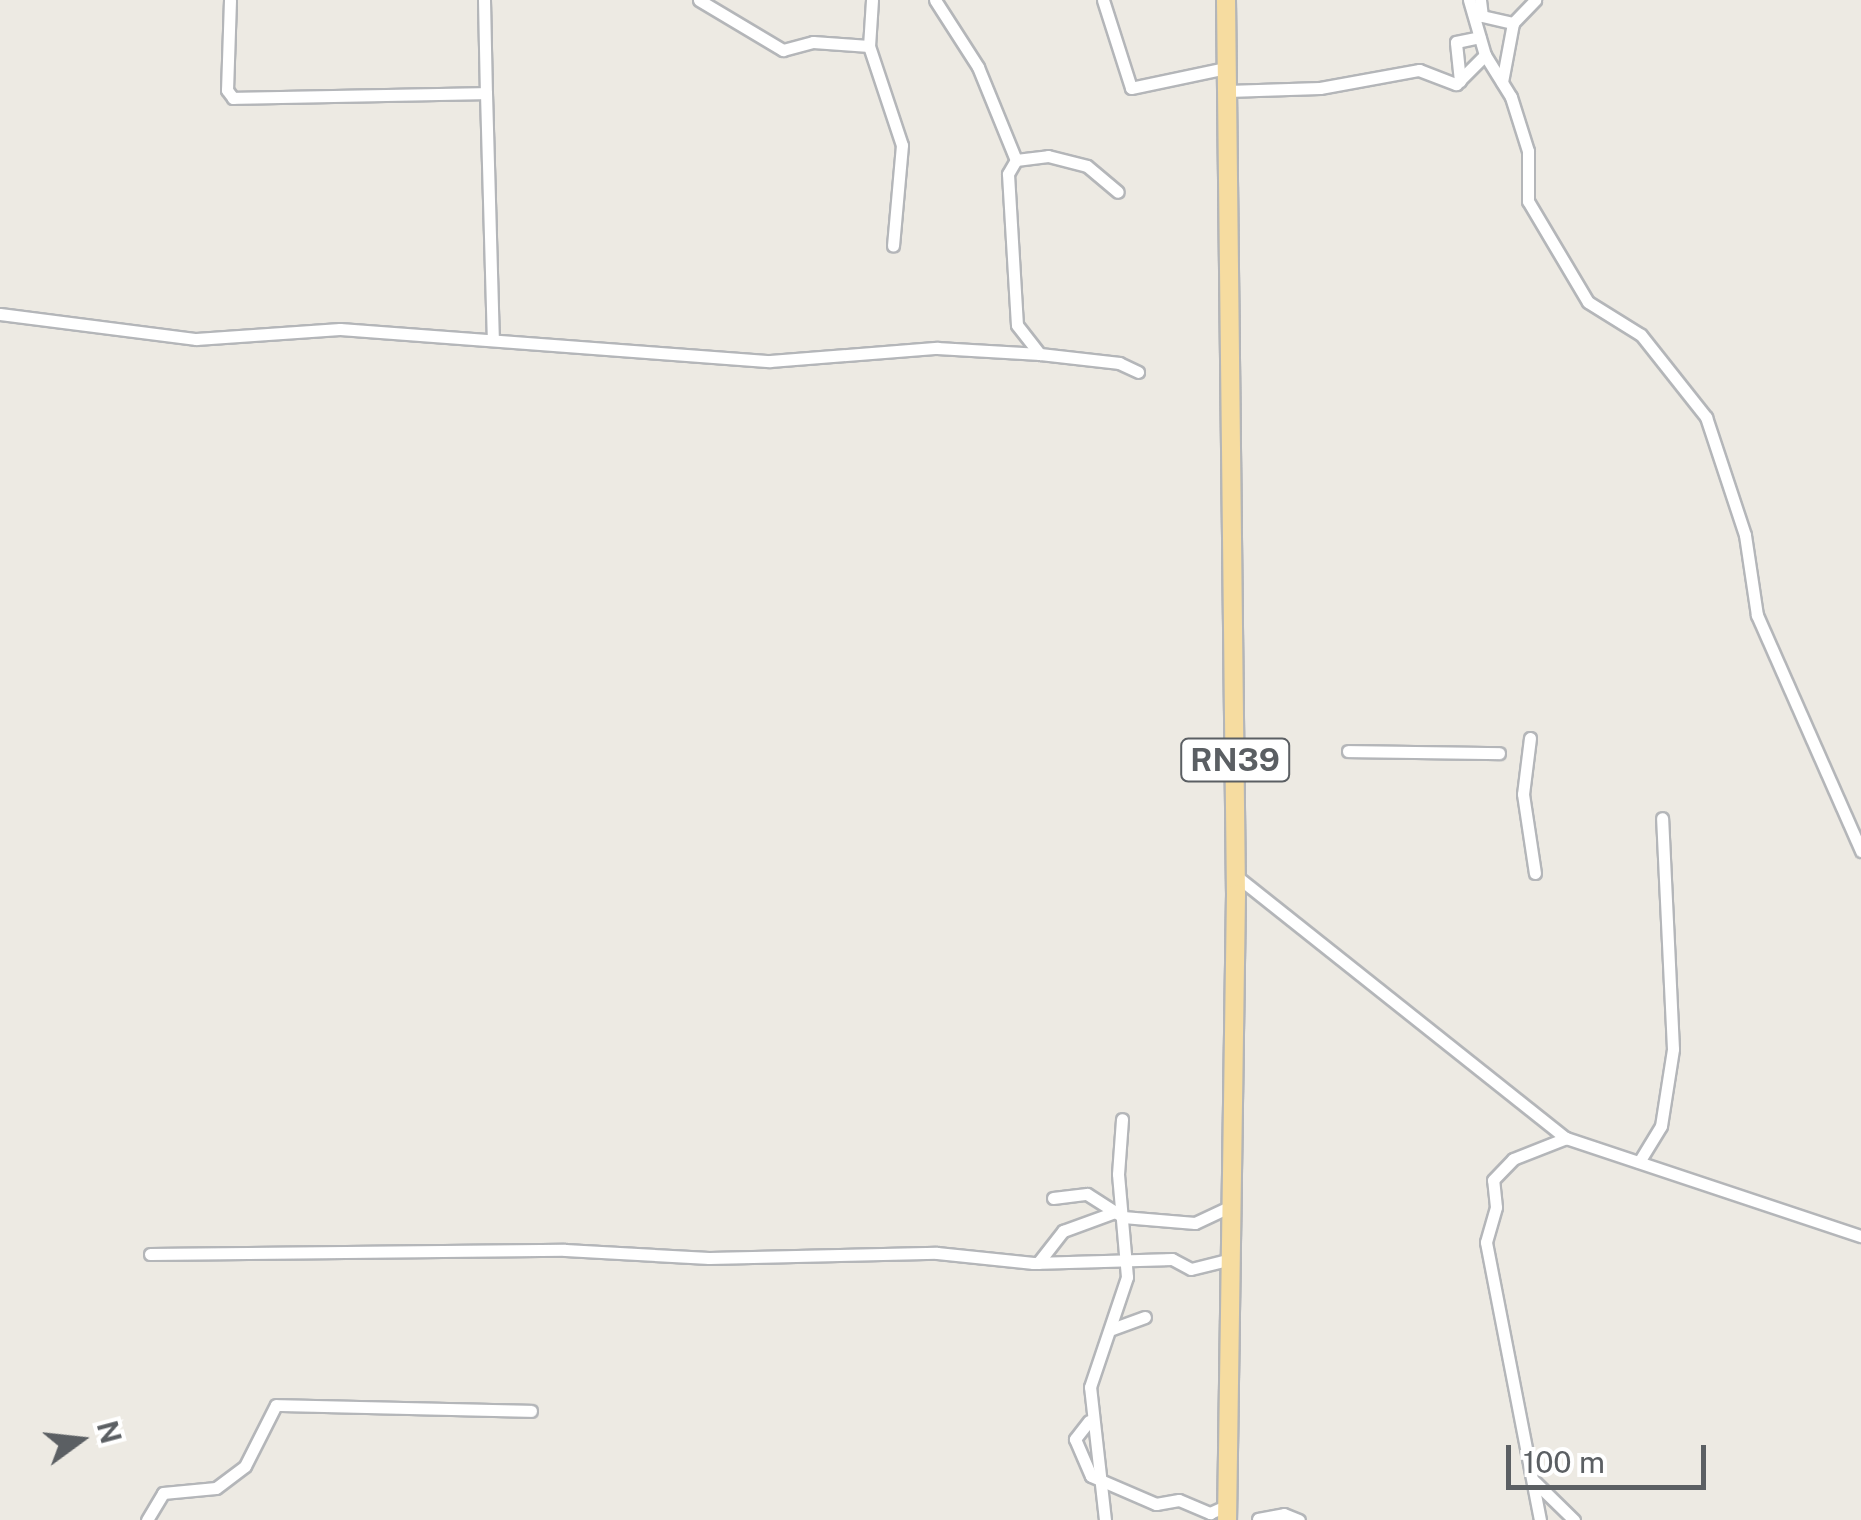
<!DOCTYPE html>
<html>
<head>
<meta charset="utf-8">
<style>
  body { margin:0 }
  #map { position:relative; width:1861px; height:1520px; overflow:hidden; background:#edeae3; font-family:"Public Sans",sans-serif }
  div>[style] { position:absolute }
  .roads { filter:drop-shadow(2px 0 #b4b6b9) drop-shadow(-2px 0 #b4b6b9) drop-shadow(0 2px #b4b6b9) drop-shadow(0 -2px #b4b6b9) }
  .minor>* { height:11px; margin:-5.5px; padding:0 5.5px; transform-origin:5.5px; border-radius:5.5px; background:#fff }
  .trunk>* { height:18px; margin:-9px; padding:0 9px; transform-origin:9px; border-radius:9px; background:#f6dca0 }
  span { translate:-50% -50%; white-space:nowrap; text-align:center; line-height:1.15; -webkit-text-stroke:8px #fff; paint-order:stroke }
  .shield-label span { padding:2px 8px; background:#fff; border:2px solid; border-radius:8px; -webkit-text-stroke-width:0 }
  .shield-label { font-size:32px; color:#5b5f63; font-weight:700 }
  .north { position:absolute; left:30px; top:1390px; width:100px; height:100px; -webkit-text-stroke:8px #fff; paint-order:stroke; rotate:75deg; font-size:28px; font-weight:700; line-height:40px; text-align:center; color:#5b5f63 }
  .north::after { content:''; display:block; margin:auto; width:35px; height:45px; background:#5b5f63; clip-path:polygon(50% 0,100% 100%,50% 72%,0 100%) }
  .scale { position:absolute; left:1506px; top:1445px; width:200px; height:45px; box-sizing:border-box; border:5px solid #5b5f63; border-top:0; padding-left:12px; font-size:30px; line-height:35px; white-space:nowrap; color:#5b5f63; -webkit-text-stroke:8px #fff; paint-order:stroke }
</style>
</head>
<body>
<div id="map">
  <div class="roads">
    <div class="minor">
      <i style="left:230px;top:0;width:90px;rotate:91.9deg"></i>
      <i style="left:227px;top:90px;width:10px;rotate:53deg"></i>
      <i style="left:233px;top:98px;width:253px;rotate:-1.1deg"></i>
      <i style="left:486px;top:93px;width:246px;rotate:88.4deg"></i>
      <i style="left:484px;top:0;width:93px;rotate:88.8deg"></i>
      <i style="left:699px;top:0;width:98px;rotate:30.8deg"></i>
      <i style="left:783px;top:50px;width:31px;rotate:-15deg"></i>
      <i style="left:813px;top:42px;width:56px;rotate:4.1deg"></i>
      <i style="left:872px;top:0;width:46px;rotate:93.7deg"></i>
      <i style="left:869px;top:46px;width:104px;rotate:71.6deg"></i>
      <i style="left:902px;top:145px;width:101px;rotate:95.1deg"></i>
      <i style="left:935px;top:0;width:80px;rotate:57.3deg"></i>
      <i style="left:978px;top:67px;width:100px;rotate:67.8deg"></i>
      <i style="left:1016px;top:160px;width:16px;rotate:120deg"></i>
      <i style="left:1008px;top:174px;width:151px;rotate:86.6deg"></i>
      <i style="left:1017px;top:325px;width:37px;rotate:52deg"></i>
      <i style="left:1040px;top:354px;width:80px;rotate:6.5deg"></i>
      <i style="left:1119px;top:363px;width:21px;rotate:25deg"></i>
      <i style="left:1103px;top:0;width:92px;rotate:72.3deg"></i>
      <i style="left:1131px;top:88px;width:97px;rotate:-11.9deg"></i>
      <i style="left:1469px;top:0;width:57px;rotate:73.8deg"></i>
      <i style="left:1485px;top:55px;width:49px;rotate:58.2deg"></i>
      <i style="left:1511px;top:97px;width:57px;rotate:72.5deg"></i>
      <i style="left:1528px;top:151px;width:50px;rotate:90deg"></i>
      <i style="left:1528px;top:201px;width:117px;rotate:59.3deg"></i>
      <i style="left:1588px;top:302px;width:62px;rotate:31.9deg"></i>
      <i style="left:1641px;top:335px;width:105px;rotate:51.6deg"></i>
      <i style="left:1706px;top:417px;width:124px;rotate:71.7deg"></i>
      <i style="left:1745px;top:535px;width:81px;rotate:81.5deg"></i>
      <i style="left:1757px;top:615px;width:258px;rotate:66.2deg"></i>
      <i style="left:1480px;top:0;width:16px;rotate:83deg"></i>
      <i style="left:1482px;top:16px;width:32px;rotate:13deg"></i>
      <i style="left:1460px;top:81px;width:39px;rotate:-96deg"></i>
      <i style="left:1456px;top:42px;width:24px;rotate:-12deg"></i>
      <i style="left:1502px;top:82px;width:60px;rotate:-79.4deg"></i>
      <i style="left:1513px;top:23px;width:32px;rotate:-46deg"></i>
      <i style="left:1227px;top:91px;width:93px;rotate:-1.8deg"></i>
      <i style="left:1320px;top:88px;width:101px;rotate:-10.3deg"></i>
      <i style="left:1419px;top:70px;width:40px;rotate:21deg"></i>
      <i style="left:1456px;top:84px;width:41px;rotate:-45deg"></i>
      <i style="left:1016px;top:160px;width:32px;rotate:-7deg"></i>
      <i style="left:1048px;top:156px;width:40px;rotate:14.4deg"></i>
      <i style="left:1087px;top:166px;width:40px;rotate:40deg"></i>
      <i style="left:0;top:314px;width:198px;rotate:7.3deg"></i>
      <i style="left:196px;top:339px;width:144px;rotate:-4deg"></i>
      <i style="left:340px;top:329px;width:431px;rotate:4.3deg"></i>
      <i style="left:770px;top:361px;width:168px;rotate:-4.5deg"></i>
      <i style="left:937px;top:348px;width:103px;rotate:3.3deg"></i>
      <i style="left:1530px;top:738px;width:56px;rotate:97.1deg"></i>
      <i style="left:1523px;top:794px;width:80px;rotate:81.4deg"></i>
      <i style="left:1348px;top:751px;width:151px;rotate:0.8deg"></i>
      <i style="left:1235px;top:875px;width:423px;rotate:38.5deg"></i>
      <i style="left:1566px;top:1138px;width:311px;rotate:18.4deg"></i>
      <i style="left:1639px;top:1162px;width:42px;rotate:-58.6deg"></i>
      <i style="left:1661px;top:1126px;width:78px;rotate:-81.1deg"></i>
      <i style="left:1673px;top:1049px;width:231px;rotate:-92.7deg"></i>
      <i style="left:1053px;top:1198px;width:34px;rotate:-7deg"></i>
      <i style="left:1087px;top:1194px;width:43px;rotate:32.6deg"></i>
      <i style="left:1123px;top:1217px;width:72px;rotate:4.8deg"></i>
      <i style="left:1195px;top:1223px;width:40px;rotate:-25deg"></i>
      <i style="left:150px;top:1254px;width:415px;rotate:-0.6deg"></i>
      <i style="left:565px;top:1250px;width:144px;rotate:3.2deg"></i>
      <i style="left:709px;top:1258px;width:228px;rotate:-1.3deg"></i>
      <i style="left:937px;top:1253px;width:97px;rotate:5.9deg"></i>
      <i style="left:1033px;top:1263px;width:139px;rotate:-1.6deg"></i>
      <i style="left:1172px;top:1259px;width:21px;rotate:28deg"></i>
      <i style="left:1191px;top:1269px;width:41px;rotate:-14deg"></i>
      <i style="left:1038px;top:1263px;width:41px;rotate:-52deg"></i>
      <i style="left:1063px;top:1231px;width:55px;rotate:-20.1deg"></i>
      <i style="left:1112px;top:1329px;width:35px;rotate:-20deg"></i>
      <i style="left:1089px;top:1421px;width:23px;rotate:128deg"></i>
      <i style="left:1075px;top:1439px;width:40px;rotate:66.6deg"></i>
      <i style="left:1091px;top:1476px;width:71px;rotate:23.3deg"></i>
      <i style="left:1156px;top:1504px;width:23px;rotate:-10deg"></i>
      <i style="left:1179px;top:1500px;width:34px;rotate:23deg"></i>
      <i style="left:1210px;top:1513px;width:20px;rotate:-24deg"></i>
      <i style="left:1534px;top:1481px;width:56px;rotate:44.3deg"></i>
      <i style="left:1258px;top:1519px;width:26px;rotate:-11deg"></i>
      <i style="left:1284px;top:1514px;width:16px;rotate:22deg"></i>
      <i style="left:147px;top:1520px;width:31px;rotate:-59deg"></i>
      <i style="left:163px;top:1493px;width:53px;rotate:-5.4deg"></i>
      <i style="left:216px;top:1488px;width:36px;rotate:-37deg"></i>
      <i style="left:245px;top:1466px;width:68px;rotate:-63.1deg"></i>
      <i style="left:276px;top:1405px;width:255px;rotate:1.3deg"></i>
      <i style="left:1105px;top:1520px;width:134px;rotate:-96.4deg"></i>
      <i style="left:1090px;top:1387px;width:116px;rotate:-71.4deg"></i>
      <i style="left:1127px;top:1277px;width:103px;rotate:-95deg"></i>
      <i style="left:1118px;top:1174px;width:55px;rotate:-85.8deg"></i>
      <i style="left:1540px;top:1520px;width:283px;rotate:-101deg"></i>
      <i style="left:1486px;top:1242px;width:36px;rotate:-74deg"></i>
      <i style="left:1496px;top:1207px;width:27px;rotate:-96deg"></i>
      <i style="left:1493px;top:1180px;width:29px;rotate:-46deg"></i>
      <i style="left:1513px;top:1159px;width:57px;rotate:-21.6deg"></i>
    </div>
    <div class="trunk">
      <i style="left:1226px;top:0;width:894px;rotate:89.36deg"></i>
      <i style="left:1236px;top:894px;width:626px;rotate:90.82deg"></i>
    </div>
  </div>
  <div class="shield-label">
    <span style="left:1235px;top:760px">RN39</span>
  </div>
  <div class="north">N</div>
  <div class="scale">100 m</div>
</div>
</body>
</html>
